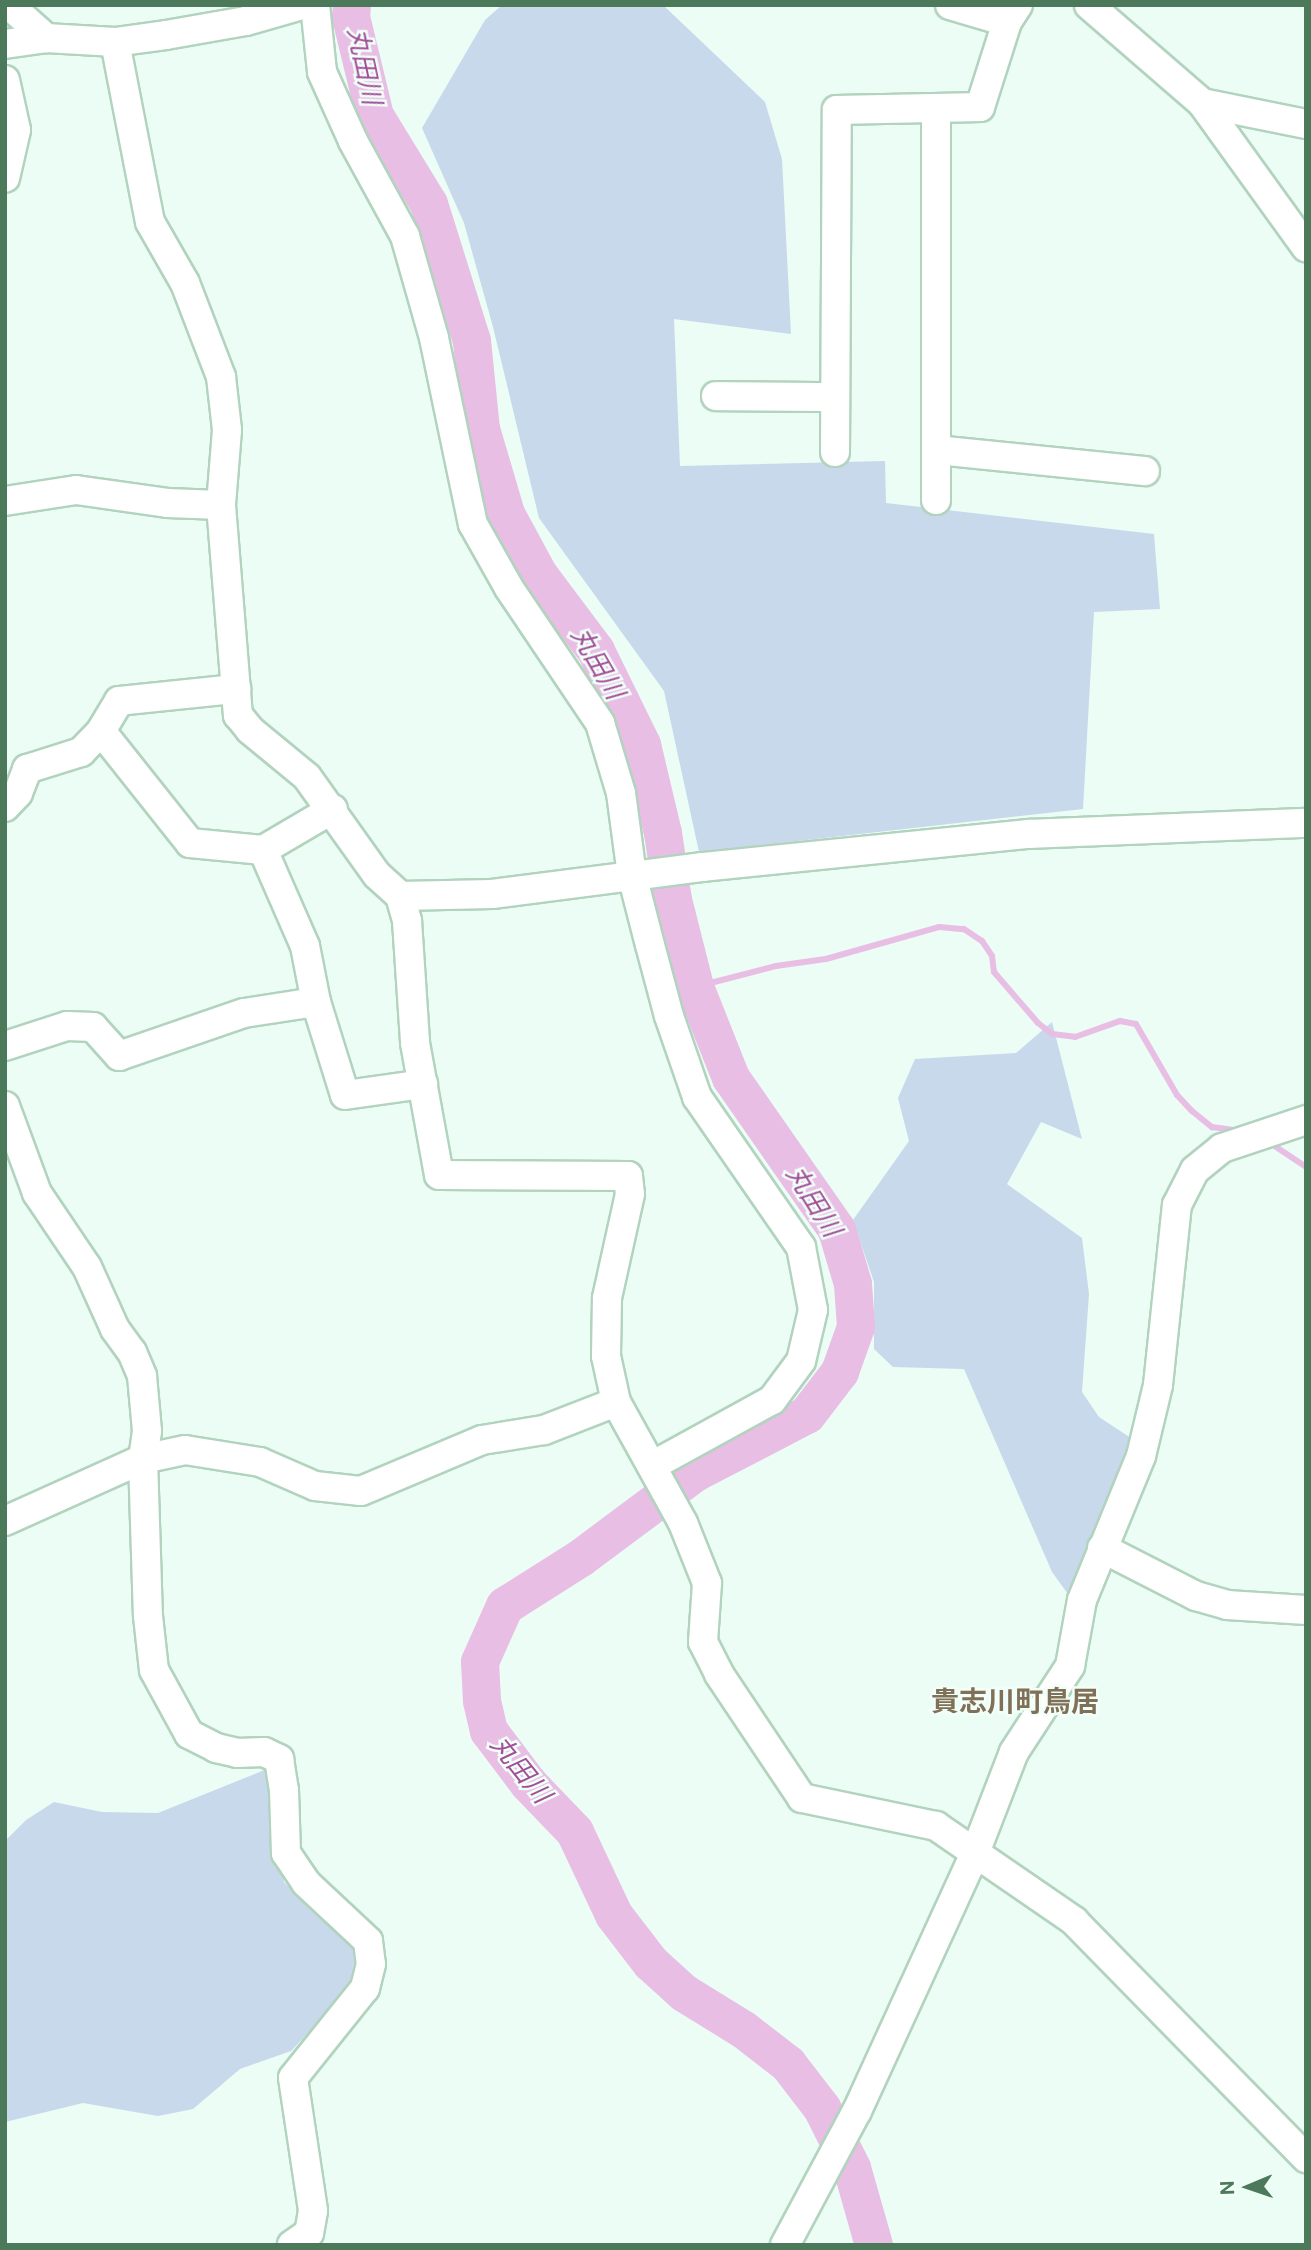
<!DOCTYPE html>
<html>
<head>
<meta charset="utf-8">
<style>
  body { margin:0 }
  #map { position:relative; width:1311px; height:2250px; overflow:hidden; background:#ebfdf5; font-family:"Public Sans","Noto Sans JP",sans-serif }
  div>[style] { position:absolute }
  .green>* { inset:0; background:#c8d9ec }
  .stream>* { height:6px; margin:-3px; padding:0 3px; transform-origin:3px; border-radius:3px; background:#e8bee4 }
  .river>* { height:38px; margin:-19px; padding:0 19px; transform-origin:19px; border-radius:19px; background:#e8bee4 }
  .roads { filter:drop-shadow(2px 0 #b2d3be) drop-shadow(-2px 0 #b2d3be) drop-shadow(0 2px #b2d3be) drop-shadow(0 -2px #b2d3be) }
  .minor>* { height:28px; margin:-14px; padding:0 14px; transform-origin:14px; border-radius:14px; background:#fff }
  span { translate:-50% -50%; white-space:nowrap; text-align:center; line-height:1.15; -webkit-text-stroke:5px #f2fff9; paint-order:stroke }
  .water-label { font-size:26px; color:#a24e99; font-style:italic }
  .quarter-label { font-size:28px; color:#807057; font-weight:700 }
  .frame { position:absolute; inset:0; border:7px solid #4c795a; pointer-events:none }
  .north { position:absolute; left:1213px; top:2152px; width:70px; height:70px; -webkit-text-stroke:5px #f2fff9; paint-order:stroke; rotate:268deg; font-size:19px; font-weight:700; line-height:28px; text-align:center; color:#4c795a }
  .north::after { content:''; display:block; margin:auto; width:24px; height:32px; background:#4c795a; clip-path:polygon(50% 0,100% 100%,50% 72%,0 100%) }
</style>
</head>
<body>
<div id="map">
  <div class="green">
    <i style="clip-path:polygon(502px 5px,663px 5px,765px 102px,782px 159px,791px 334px,674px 319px,680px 466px,885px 461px,886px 503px,1154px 534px,1160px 609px,1094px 612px,1083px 809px,699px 852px,664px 691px,539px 518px,493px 327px,464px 223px,422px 128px,485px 20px)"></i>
    <i style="clip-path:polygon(1052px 1022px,1082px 1139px,1041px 1122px,1007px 1184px,1082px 1238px,1089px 1294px,1082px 1392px,1099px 1417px,1137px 1442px,1073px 1601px,1052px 1572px,964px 1369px,893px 1367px,874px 1349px,874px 1282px,853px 1220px,909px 1141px,898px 1098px,915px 1059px,1016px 1053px)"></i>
    <i style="clip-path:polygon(272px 1767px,284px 1882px,355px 1949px,352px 1986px,291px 2051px,240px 2069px,193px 2109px,158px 2116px,83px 2103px,5px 2122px,5px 1841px,26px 1820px,54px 1802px,102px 1812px,158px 1813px)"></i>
  </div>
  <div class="stream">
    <i style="left:695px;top:987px;width:84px;rotate:-14.5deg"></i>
    <i style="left:776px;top:966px;width:50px;rotate:-8deg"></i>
    <i style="left:826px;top:959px;width:117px;rotate:-15.8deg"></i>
    <i style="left:939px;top:927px;width:25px;rotate:5deg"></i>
    <i style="left:964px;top:929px;width:22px;rotate:34deg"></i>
    <i style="left:982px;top:941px;width:18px;rotate:56deg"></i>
    <i style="left:992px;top:956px;width:16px;rotate:83deg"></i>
    <i style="left:994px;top:972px;width:67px;rotate:49.2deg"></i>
    <i style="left:1038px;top:1023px;width:18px;rotate:38deg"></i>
    <i style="left:1052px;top:1034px;width:23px;rotate:7deg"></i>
    <i style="left:1075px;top:1037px;width:48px;rotate:-19.6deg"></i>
    <i style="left:1120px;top:1021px;width:16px;rotate:11deg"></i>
    <i style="left:1136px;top:1024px;width:82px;rotate:60deg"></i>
    <i style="left:1177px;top:1095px;width:22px;rotate:47deg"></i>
    <i style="left:1192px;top:1111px;width:26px;rotate:39deg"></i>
    <i style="left:1212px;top:1127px;width:29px;rotate:8deg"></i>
    <i style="left:1270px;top:1143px;width:43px;rotate:33.7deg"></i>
  </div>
  <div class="river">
    <i style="left:352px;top:5px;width:12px;rotate:95deg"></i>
    <i style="left:351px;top:17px;width:102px;rotate:76.4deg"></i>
    <i style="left:375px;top:116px;width:103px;rotate:58.5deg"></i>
    <i style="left:429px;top:204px;width:144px;rotate:72.6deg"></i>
    <i style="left:472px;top:341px;width:88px;rotate:84.2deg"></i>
    <i style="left:481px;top:429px;width:89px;rotate:73.6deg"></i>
    <i style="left:506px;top:514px;width:69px;rotate:61.6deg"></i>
    <i style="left:539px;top:575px;width:95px;rotate:53.1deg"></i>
    <i style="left:596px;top:651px;width:105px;rotate:63.9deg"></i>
    <i style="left:642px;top:745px;width:90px;rotate:76.6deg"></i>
    <i style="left:663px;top:833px;width:68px;rotate:81.5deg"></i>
    <i style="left:673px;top:900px;width:90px;rotate:75.8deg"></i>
    <i style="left:695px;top:987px;width:98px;rotate:68.4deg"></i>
    <i style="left:731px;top:1078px;width:185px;rotate:55.1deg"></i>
    <i style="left:837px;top:1230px;width:56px;rotate:73.5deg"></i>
    <i style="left:853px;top:1284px;width:43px;rotate:86deg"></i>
    <i style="left:856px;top:1327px;width:48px;rotate:109.6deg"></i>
    <i style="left:840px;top:1372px;width:54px;rotate:127.5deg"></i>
    <i style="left:807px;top:1415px;width:126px;rotate:152.6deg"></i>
    <i style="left:695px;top:1473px;width:142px;rotate:143.3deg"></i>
    <i style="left:581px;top:1558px;width:90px;rotate:147.7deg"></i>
    <i style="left:505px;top:1606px;width:61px;rotate:114.1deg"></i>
    <i style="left:480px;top:1662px;width:39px;rotate:87deg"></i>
    <i style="left:482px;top:1701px;width:31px;rotate:77deg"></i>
    <i style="left:489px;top:1731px;width:66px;rotate:53deg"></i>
    <i style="left:529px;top:1784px;width:66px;rotate:46.2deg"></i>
    <i style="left:575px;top:1832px;width:92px;rotate:64.8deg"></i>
    <i style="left:614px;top:1915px;width:61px;rotate:52.4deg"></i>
    <i style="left:651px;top:1963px;width:45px;rotate:42.3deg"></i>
    <i style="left:684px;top:1993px;width:70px;rotate:31.7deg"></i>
    <i style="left:744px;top:2030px;width:56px;rotate:37.7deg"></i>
    <i style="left:788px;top:2064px;width:56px;rotate:52.3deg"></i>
    <i style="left:822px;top:2108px;width:67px;rotate:63.4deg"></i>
    <i style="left:852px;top:2168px;width:80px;rotate:74.1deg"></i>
  </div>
  <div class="roads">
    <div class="minor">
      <i style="left:9px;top:5px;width:50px;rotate:41.7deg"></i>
      <i style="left:315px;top:5px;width:67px;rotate:84deg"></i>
      <i style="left:322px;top:72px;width:76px;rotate:65.8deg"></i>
      <i style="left:353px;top:141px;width:108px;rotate:61.3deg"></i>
      <i style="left:405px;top:236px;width:106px;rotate:74.1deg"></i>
      <i style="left:434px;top:338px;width:190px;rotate:78.2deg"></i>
      <i style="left:473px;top:524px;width:73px;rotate:60.6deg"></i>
      <i style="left:509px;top:588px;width:163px;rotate:56deg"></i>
      <i style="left:600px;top:723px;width:73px;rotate:73.3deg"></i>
      <i style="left:621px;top:793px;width:83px;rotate:82.4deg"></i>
      <i style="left:632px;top:875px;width:72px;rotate:75.6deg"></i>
      <i style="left:650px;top:945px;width:73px;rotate:75deg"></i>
      <i style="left:669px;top:1016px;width:86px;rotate:70.9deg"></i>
      <i style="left:697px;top:1097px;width:183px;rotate:55.3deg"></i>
      <i style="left:801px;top:1247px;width:64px;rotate:79.2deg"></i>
      <i style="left:813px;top:1310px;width:52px;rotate:103.2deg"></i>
      <i style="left:801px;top:1361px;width:49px;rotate:126.6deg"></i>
      <i style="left:772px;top:1400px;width:135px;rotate:151.2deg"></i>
      <i style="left:950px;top:5px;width:59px;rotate:16.6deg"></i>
      <i style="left:1089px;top:5px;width:150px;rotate:40.9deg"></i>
      <i style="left:1202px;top:103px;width:178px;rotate:54.2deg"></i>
      <i style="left:115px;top:42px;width:183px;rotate:79deg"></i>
      <i style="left:150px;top:222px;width:70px;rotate:60.2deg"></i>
      <i style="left:185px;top:283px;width:101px;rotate:69deg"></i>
      <i style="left:221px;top:377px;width:53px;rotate:83.5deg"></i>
      <i style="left:227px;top:430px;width:75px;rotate:94.6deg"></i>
      <i style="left:221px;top:505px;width:211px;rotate:85.4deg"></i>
      <i style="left:238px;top:715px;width:19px;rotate:51deg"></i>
      <i style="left:250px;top:730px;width:74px;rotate:39.5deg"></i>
      <i style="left:307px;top:777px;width:120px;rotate:54.5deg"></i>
      <i style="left:377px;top:875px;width:31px;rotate:42deg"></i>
      <i style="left:400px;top:896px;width:26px;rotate:74deg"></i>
      <i style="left:407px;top:921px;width:122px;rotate:86.2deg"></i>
      <i style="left:415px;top:1043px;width:134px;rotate:79.7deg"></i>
      <i style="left:439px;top:1175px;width:189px;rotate:0.3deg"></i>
      <i style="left:628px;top:1176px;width:18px;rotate:84deg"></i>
      <i style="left:630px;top:1194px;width:107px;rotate:102.5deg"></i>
      <i style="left:607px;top:1298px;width:58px;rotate:91deg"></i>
      <i style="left:606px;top:1356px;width:47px;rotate:77.7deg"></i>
      <i style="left:616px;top:1402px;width:138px;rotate:61deg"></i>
      <i style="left:683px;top:1523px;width:65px;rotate:68.2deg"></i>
      <i style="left:707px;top:1583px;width:59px;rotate:93.9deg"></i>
      <i style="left:703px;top:1642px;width:36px;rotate:63deg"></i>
      <i style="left:719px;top:1674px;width:149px;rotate:56.2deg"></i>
      <i style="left:802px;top:1798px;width:137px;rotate:11.8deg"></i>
      <i style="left:936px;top:1826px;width:168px;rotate:34.5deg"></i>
      <i style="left:1074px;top:1921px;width:332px;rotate:45.6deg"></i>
      <i style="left:5px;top:44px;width:41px;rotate:-8.3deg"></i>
      <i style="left:46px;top:38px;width:69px;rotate:3.3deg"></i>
      <i style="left:115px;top:42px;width:51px;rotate:-7.8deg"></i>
      <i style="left:166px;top:35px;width:81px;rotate:-9.9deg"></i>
      <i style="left:246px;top:21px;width:58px;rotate:-15.9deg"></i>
      <i style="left:5px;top:80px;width:51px;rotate:77.6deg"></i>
      <i style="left:16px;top:130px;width:49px;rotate:102.9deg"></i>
      <i style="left:1202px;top:103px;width:106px;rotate:11.4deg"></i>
      <i style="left:936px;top:108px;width:392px;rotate:90deg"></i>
      <i style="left:716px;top:396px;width:119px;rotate:0.5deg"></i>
      <i style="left:937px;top:450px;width:209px;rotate:5.8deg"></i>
      <i style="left:835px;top:452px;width:342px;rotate:-89.7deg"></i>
      <i style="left:837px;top:110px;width:143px;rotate:-1.2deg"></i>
      <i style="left:980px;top:107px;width:89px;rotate:-72.4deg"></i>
      <i style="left:1007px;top:22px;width:20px;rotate:-57deg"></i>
      <i style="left:5px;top:501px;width:72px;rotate:-8.8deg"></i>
      <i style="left:76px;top:490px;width:92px;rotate:8.1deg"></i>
      <i style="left:167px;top:503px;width:54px;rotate:2.1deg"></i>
      <i style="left:101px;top:731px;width:143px;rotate:51.5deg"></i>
      <i style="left:190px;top:843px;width:73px;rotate:5.5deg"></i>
      <i style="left:263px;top:850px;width:81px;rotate:-30.4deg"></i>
      <i style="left:5px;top:807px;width:19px;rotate:-47deg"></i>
      <i style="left:18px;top:793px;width:26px;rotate:-69deg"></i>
      <i style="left:27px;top:769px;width:57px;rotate:-17.5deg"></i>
      <i style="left:81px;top:752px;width:29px;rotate:-46deg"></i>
      <i style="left:101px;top:731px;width:35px;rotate:-59deg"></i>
      <i style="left:119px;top:701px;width:118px;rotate:-5.9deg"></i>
      <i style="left:263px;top:850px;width:105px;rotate:66.4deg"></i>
      <i style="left:305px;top:946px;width:57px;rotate:78.9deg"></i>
      <i style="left:400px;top:896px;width:92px;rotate:-1.2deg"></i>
      <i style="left:492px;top:894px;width:213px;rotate:-7.3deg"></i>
      <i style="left:703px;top:867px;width:328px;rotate:-5.8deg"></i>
      <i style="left:1029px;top:834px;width:277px;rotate:-2.3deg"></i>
      <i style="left:5px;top:1046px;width:65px;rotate:-17.9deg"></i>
      <i style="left:67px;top:1026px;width:26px;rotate:2deg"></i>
      <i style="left:93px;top:1027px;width:39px;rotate:48deg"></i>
      <i style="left:119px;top:1056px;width:132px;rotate:-19deg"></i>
      <i style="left:244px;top:1013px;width:73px;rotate:-8.7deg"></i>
      <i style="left:316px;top:1002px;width:97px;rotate:72.7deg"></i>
      <i style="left:345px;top:1095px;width:79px;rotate:-8deg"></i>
      <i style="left:5px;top:1106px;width:93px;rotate:69.8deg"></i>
      <i style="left:37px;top:1193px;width:89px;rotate:56deg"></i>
      <i style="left:87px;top:1267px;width:68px;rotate:65.7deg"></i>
      <i style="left:115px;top:1329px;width:29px;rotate:54deg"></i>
      <i style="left:132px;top:1352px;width:26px;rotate:67deg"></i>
      <i style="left:142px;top:1376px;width:55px;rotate:84.8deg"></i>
      <i style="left:147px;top:1431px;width:28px;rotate:98deg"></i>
      <i style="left:143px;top:1459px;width:157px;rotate:88.2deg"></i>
      <i style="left:148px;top:1616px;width:54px;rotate:83.7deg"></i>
      <i style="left:154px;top:1670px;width:73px;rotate:61.3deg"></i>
      <i style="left:189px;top:1734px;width:30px;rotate:27deg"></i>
      <i style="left:216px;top:1748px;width:22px;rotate:13deg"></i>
      <i style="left:237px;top:1753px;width:27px;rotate:-2deg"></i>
      <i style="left:264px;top:1752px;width:17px;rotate:25deg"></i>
      <i style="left:279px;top:1759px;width:31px;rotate:81deg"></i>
      <i style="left:284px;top:1790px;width:63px;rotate:88.2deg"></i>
      <i style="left:286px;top:1853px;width:36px;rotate:56deg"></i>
      <i style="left:306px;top:1883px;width:85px;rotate:43.1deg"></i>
      <i style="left:368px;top:1941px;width:23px;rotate:83deg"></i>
      <i style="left:371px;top:1964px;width:25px;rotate:104deg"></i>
      <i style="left:365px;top:1988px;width:115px;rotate:128.7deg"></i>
      <i style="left:293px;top:2078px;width:134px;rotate:81.4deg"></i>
      <i style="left:313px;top:2211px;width:22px;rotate:100deg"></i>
      <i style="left:309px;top:2233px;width:21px;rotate:145deg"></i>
      <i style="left:5px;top:1521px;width:151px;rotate:-24.2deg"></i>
      <i style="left:143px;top:1459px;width:43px;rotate:-12.1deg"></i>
      <i style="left:185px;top:1450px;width:76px;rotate:9.1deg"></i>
      <i style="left:260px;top:1462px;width:60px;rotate:23.6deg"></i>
      <i style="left:315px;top:1486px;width:46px;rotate:6.2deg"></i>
      <i style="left:361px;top:1491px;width:131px;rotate:-22.9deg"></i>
      <i style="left:482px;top:1440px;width:63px;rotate:-9.2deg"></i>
      <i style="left:544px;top:1430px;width:77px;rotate:-21.3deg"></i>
      <i style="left:1102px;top:1548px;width:106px;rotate:27.1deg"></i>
      <i style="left:1196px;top:1596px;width:32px;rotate:16deg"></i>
      <i style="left:1227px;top:1605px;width:79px;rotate:3.6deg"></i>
      <i style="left:785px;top:2245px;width:152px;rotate:-61.8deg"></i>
      <i style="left:857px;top:2111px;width:284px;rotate:-65.4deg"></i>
      <i style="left:975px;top:1853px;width:108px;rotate:-68.9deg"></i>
      <i style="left:1014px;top:1752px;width:103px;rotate:-56.9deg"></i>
      <i style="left:1070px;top:1666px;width:67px;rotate:-79.7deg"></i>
      <i style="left:1082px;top:1600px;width:156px;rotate:-67.7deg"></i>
      <i style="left:1141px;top:1456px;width:73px;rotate:-76.5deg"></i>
      <i style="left:1158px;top:1385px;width:181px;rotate:-84deg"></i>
      <i style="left:1177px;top:1205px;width:39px;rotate:-63deg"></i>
      <i style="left:1195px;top:1170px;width:35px;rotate:-39deg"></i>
      <i style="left:1222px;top:1148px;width:89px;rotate:-18.4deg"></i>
    </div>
  </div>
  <div class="water-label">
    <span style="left:365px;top:66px;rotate:78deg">丸田川</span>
    <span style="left:598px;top:663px;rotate:60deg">丸田川</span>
    <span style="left:814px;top:1201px;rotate:58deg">丸田川</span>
    <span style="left:521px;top:1769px;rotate:51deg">丸田川</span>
  </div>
  <div class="quarter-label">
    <span style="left:1015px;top:1701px">貴志川町鳥居</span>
  </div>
  <div class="frame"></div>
  <div class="north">N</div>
</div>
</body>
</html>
